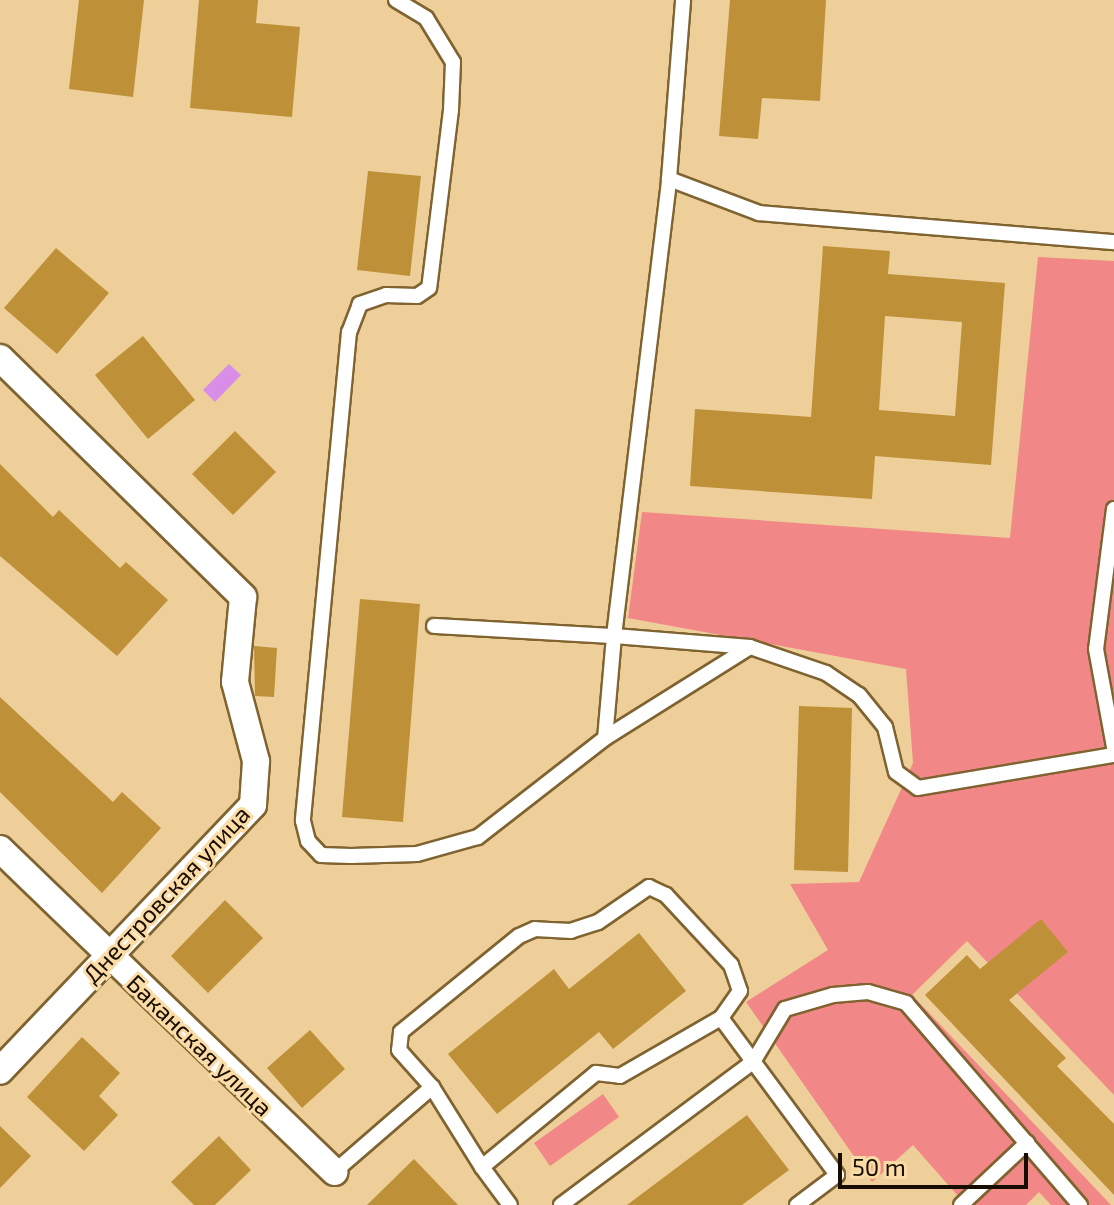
<!DOCTYPE html>
<html>
<head>
<meta charset="utf-8">
<style>
  body { margin:0 }
  #map { position:relative; width:1114px; height:1205px; overflow:hidden; background:#eecf99; font-family:"Exo 2",sans-serif }
  div>[style] { position:absolute }
  .green>* { inset:0; background:#f28787 }
  .water>* { inset:0; background:#d88ee7 }
  .building>* { inset:0; background:#be9139 }
  .roads { filter:drop-shadow(2px 0 #7f6330) drop-shadow(-2px 0 #7f6330) drop-shadow(0 2px #7f6330) drop-shadow(0 -2px #7f6330) }
  .lane>* { height:14px; margin:-7px; padding:0 7px; transform-origin:7px; border-radius:7px; background:#fff }
  .street>* { height:26px; margin:-13px; padding:0 13px; transform-origin:13px; border-radius:13px; background:#fff }
  span { translate:-50% -50%; white-space:nowrap; text-align:center; line-height:1.15; -webkit-text-stroke:6px #fbdca6; paint-order:stroke }
  .street-label { font-size:24px; color:#170c00 }
  .scale { position:absolute; left:838px; top:1153px; width:190px; height:36px; box-sizing:border-box; border:4px solid #170c00; border-top:0; padding-left:10px; font-size:24px; line-height:28px; white-space:nowrap; color:#170c00; -webkit-text-stroke:6px #fbdca6; paint-order:stroke }
</style>
</head>
<body>
<div id="map">
  <div class="green">
    <i style="clip-path:polygon(1038px 257px,1114px 261px,1114px 1095px,967px 941px,912px 995px,1111px 1205px,1051px 1205px,1039px 1192px,1026px 1205px,966px 1205px,913px 1145px,872px 1182px,746px 1002px,828px 950px,790px 884px,859px 882px,913px 763px,906px 669px,628px 618px,642px 512px,1010px 538px)"></i>
    <i style="clip-path:polygon(603px 1094px,619px 1117px,550px 1166px,534px 1143px)"></i>
  </div>
  <div class="water">
    <i style="clip-path:polygon(229px 364px,241px 375px,215px 402px,203px 390px)"></i>
  </div>
  <div class="building">
    <i style="clip-path:polygon(79px 0,144px 0,133px 97px,69px 89px)"></i>
    <i style="clip-path:polygon(199px 0,258px 0,256px 23px,300px 27px,292px 117px,190px 108px)"></i>
    <i style="clip-path:polygon(730px 0,826px 0,820px 101px,762px 98px,758px 139px,719px 136px)"></i>
    <i style="clip-path:polygon(368px 171px,421px 176px,410px 276px,357px 270px)"></i>
    <i style="clip-path:polygon(evenodd,823px 246px,890px 251px,888px 274px,1005px 283px,991px 465px,875px 456px,872px 499px,690px 486px,695px 409px,811px 417px,823px 246px,885px 316px,962px 322px,955px 416px,879px 410px,885px 316px)"></i>
    <i style="clip-path:polygon(56px 248px,109px 293px,57px 354px,4px 308px)"></i>
    <i style="clip-path:polygon(143px 336px,195px 400px,148px 439px,95px 375px)"></i>
    <i style="clip-path:polygon(235px 431px,276px 472px,233px 515px,192px 474px)"></i>
    <i style="clip-path:polygon(0 464px,53px 517px,59px 510px,120px 568px,126px 562px,168px 600px,117px 656px,0 556px)"></i>
    <i style="clip-path:polygon(360px 599px,420px 604px,403px 822px,342px 817px)"></i>
    <i style="clip-path:polygon(254px 646px,277px 648px,274px 697px,255px 696px)"></i>
    <i style="clip-path:polygon(0 697px,113px 802px,122px 792px,161px 828px,102px 893px,0 792px)"></i>
    <i style="clip-path:polygon(799px 706px,852px 708px,848px 872px,794px 870px)"></i>
    <i style="clip-path:polygon(225px 900px,263px 938px,208px 993px,171px 956px)"></i>
    <i style="clip-path:polygon(1041px 919px,1068px 952px,1009px 1000px,1066px 1058px,1057px 1066px,1114px 1124px,1114px 1195px,925px 995px,967px 955px,980px 969px)"></i>
    <i style="clip-path:polygon(639px 933px,686px 991px,613px 1049px,599px 1032px,497px 1114px,448px 1054px,554px 969px,569px 989px)"></i>
    <i style="clip-path:polygon(310px 1030px,345px 1069px,302px 1108px,267px 1068px)"></i>
    <i style="clip-path:polygon(82px 1037px,120px 1073px,99px 1096px,118px 1115px,84px 1151px,27px 1097px)"></i>
    <i style="clip-path:polygon(747px 1115px,789px 1170px,742px 1205px,627px 1205px)"></i>
    <i style="clip-path:polygon(0 1126px,31px 1156px,0 1188px)"></i>
    <i style="clip-path:polygon(219px 1136px,251px 1170px,215px 1205px,194px 1205px,171px 1182px)"></i>
    <i style="clip-path:polygon(414px 1159px,458px 1205px,367px 1205px)"></i>
  </div>
  <div class="roads">
    <div class="lane">
      <i style="left:396px;top:0;width:35px;rotate:31deg"></i>
      <i style="left:426px;top:18px;width:52px;rotate:58.5deg"></i>
      <i style="left:453px;top:62px;width:48px;rotate:92.4deg"></i>
      <i style="left:451px;top:110px;width:179px;rotate:97deg"></i>
      <i style="left:429px;top:288px;width:14px;rotate:146deg"></i>
      <i style="left:417px;top:296px;width:31px;rotate:-178deg"></i>
      <i style="left:386px;top:295px;width:28px;rotate:161deg"></i>
      <i style="left:360px;top:304px;width:30px;rotate:111deg"></i>
      <i style="left:349px;top:332px;width:491px;rotate:95.4deg"></i>
      <i style="left:303px;top:821px;width:21px;rotate:76deg"></i>
      <i style="left:308px;top:841px;width:19px;rotate:47deg"></i>
      <i style="left:321px;top:855px;width:30px;rotate:2deg"></i>
      <i style="left:351px;top:856px;width:66px;rotate:-1.7deg"></i>
      <i style="left:417px;top:854px;width:63px;rotate:-15.6deg"></i>
      <i style="left:478px;top:837px;width:161px;rotate:-37.9deg"></i>
      <i style="left:605px;top:738px;width:171px;rotate:-32.1deg"></i>
      <i style="left:750px;top:647px;width:136px;rotate:-175.4deg"></i>
      <i style="left:614px;top:636px;width:102px;rotate:95deg"></i>
      <i style="left:669px;top:179px;width:96px;rotate:20.7deg"></i>
      <i style="left:759px;top:213px;width:356px;rotate:4.7deg"></i>
      <i style="left:1114px;top:509px;width:141px;rotate:97.3deg"></i>
      <i style="left:1096px;top:649px;width:100px;rotate:79.6deg"></i>
      <i style="left:434px;top:626px;width:180px;rotate:3.2deg"></i>
      <i style="left:614px;top:636px;width:460px;rotate:-83.1deg"></i>
      <i style="left:669px;top:179px;width:180px;rotate:-85.5deg"></i>
      <i style="left:750px;top:647px;width:80px;rotate:18.9deg"></i>
      <i style="left:826px;top:673px;width:40px;rotate:34deg"></i>
      <i style="left:859px;top:695px;width:41px;rotate:50.9deg"></i>
      <i style="left:885px;top:727px;width:46px;rotate:76.3deg"></i>
      <i style="left:896px;top:772px;width:27px;rotate:36deg"></i>
      <i style="left:918px;top:788px;width:199px;rotate:-9.6deg"></i>
      <i style="left:721px;top:1018px;width:195px;rotate:53.5deg"></i>
      <i style="left:837px;top:1175px;width:50px;rotate:143.1deg"></i>
      <i style="left:482px;top:1167px;width:148px;rotate:-39.5deg"></i>
      <i style="left:596px;top:1073px;width:24px;rotate:7deg"></i>
      <i style="left:620px;top:1076px;width:116px;rotate:-29.9deg"></i>
      <i style="left:721px;top:1018px;width:33px;rotate:-55deg"></i>
      <i style="left:740px;top:991px;width:28px;rotate:-109deg"></i>
      <i style="left:731px;top:965px;width:96px;rotate:-132.9deg"></i>
      <i style="left:666px;top:895px;width:19px;rotate:-155deg"></i>
      <i style="left:649px;top:887px;width:62px;rotate:145.5deg"></i>
      <i style="left:598px;top:922px;width:28px;rotate:162deg"></i>
      <i style="left:571px;top:931px;width:36px;rotate:-177deg"></i>
      <i style="left:535px;top:929px;width:17px;rotate:156deg"></i>
      <i style="left:519px;top:936px;width:152px;rotate:140.9deg"></i>
      <i style="left:401px;top:1032px;width:18px;rotate:96deg"></i>
      <i style="left:399px;top:1050px;width:50px;rotate:48.3deg"></i>
      <i style="left:432px;top:1087px;width:94px;rotate:58deg"></i>
      <i style="left:482px;top:1167px;width:47px;rotate:53.6deg"></i>
      <i style="left:334px;top:1172px;width:130px;rotate:-40.9deg"></i>
      <i style="left:561px;top:1205px;width:239px;rotate:-36.7deg"></i>
      <i style="left:753px;top:1062px;width:62px;rotate:-58.9deg"></i>
      <i style="left:785px;top:1009px;width:50px;rotate:-16.3deg"></i>
      <i style="left:833px;top:995px;width:35px;rotate:-5deg"></i>
      <i style="left:868px;top:992px;width:40px;rotate:16deg"></i>
      <i style="left:906px;top:1003px;width:267px;rotate:49.3deg"></i>
      <i style="left:961px;top:1205px;width:91px;rotate:-43.2deg"></i>
    </div>
    <div class="street">
      <i style="left:0;top:358px;width:341px;rotate:44.5deg"></i>
      <i style="left:243px;top:597px;width:85px;rotate:95.4deg"></i>
      <i style="left:235px;top:682px;width:82px;rotate:75.1deg"></i>
      <i style="left:256px;top:761px;width:44px;rotate:93.9deg"></i>
      <i style="left:253px;top:805px;width:367px;rotate:133.6deg"></i>
      <i style="left:0;top:849px;width:465px;rotate:44deg"></i>
    </div>
  </div>
  <div class="street-label">
    <span style="left:166px;top:894px;rotate:-47deg">Днестровская улица</span>
    <span style="left:200px;top:1045px;rotate:44deg">Баканская улица</span>
  </div>
  <div class="scale">50 m</div>
</div>
</body>
</html>
